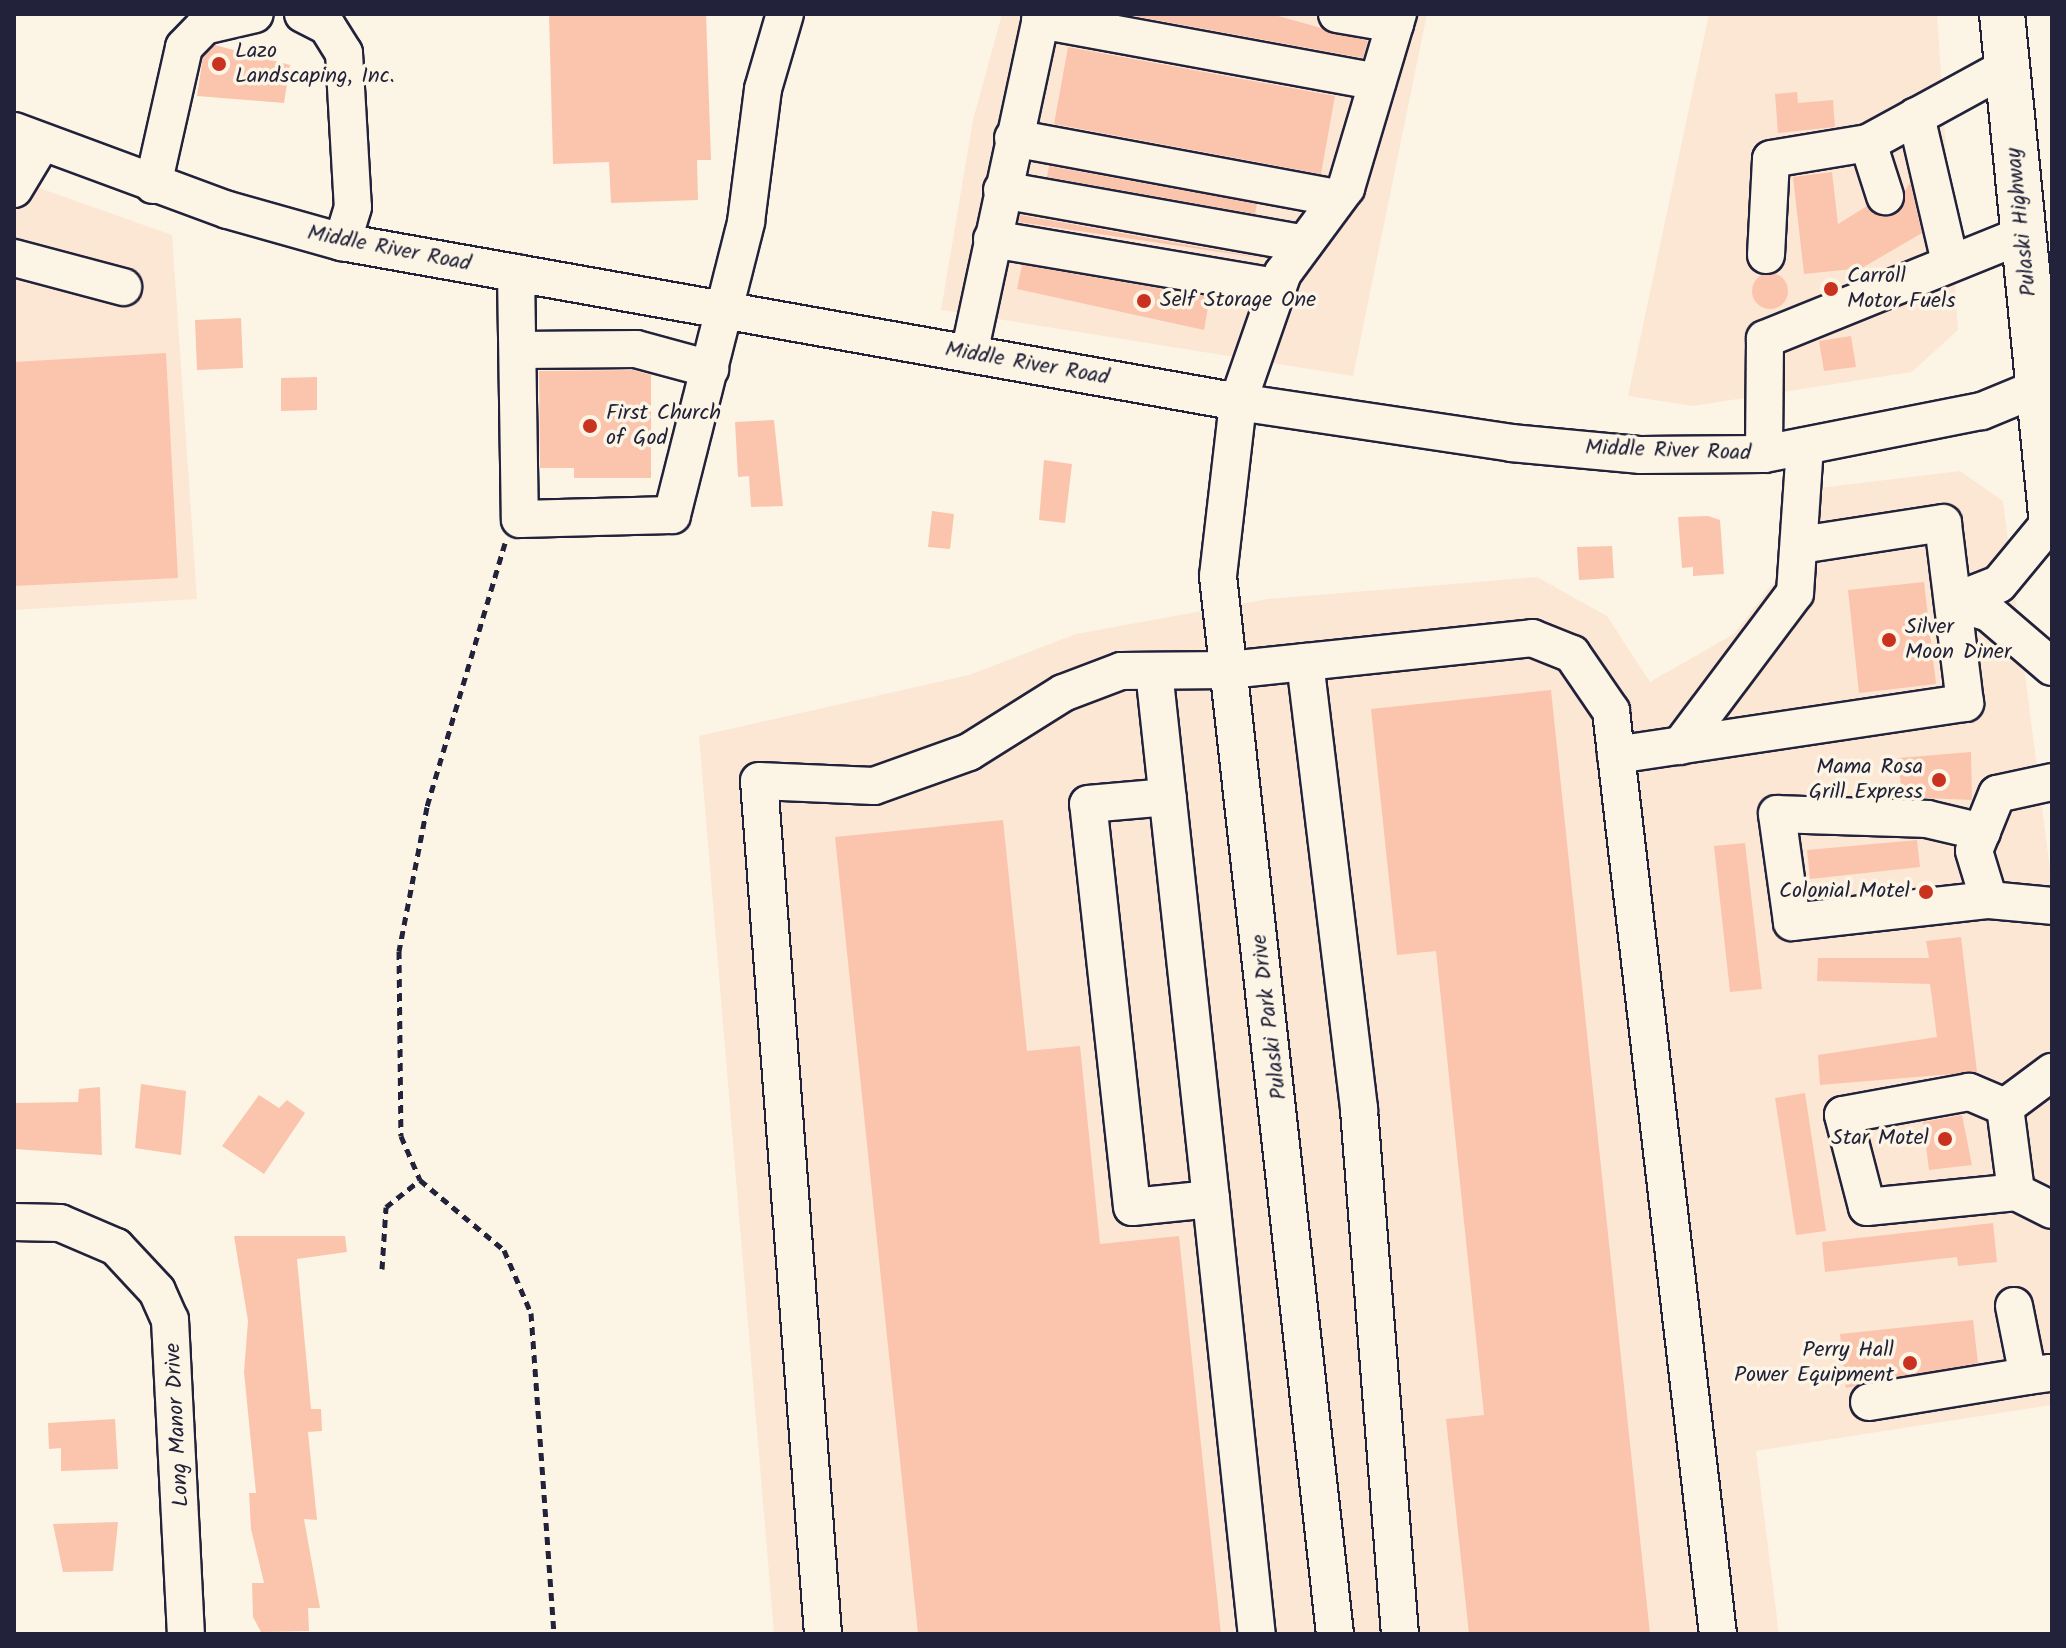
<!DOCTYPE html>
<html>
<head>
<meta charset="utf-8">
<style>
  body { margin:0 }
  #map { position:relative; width:2066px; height:1648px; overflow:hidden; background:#fcf5e5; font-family:Kalam,sans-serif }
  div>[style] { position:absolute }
  .built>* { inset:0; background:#fce7d4 }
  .building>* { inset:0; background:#fbc5ad }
  .round { border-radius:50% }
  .path>* { height:5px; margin-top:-2.5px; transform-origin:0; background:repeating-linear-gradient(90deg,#22223b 0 8px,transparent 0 14px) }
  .roads { filter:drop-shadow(2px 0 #22223b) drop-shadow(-2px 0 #22223b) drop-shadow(0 2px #22223b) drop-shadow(0 -2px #22223b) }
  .minor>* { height:36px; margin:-18px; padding:0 18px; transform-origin:18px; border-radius:18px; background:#fcf5e5 }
  .highway>* { height:44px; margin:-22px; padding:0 22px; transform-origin:22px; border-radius:22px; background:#fcf5e5 }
  .dots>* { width:22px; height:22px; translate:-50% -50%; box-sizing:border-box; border:4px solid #fcf5e5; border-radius:50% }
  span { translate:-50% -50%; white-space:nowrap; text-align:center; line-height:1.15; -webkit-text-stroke:7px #fcf5e5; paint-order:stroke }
  .poi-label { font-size:22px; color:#22223b }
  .left { translate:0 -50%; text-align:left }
  .right { translate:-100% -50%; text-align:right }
  .street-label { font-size:22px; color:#22223b }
  .frame { position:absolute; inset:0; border:16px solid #22223b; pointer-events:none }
</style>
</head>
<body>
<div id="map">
  <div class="built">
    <i style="clip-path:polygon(1002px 14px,1427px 14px,1353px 376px,941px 310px,973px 120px)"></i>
    <i style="clip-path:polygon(1709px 14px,1937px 14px,1958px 330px,1912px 372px,1693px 406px,1628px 396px)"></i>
    <i style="clip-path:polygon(14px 179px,172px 235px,197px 599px,14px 610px)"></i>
    <i style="clip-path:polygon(1960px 471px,2003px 501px,2052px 885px,2052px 1405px,1756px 1451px,1779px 1634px,774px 1634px,699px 736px,969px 675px,1076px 634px,1268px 599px,1537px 577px,1607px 616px,1650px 682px,1734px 634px,1775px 581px,1786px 492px)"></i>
  </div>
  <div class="building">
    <i style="clip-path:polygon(549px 14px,706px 14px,711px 160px,697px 160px,698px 200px,611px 203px,609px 162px,553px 164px)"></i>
    <i style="clip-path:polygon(1123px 14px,1271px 14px,1368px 41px,1363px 58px)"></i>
    <i style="clip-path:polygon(215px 45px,290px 65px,284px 103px,197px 96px,203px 57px)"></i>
    <i style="clip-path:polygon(1068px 47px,1335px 96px,1321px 174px,1054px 124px)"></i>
    <i style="clip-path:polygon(1797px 92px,1798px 103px,1833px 100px,1835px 127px,1778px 133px,1775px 94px)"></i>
    <i style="clip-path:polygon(1049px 166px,1257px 204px,1255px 214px,1047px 177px)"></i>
    <i style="clip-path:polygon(1832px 172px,1838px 224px,1867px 206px,1892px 216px,1910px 182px,1922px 233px,1862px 268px,1804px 274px,1793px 177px)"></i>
    <i style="clip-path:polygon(1020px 215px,1267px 259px,1019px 222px)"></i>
    <i style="clip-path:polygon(1022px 265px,1210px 297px,1204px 330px,1017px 289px)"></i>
    <i class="round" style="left:1752px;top:273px;width:36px;height:36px"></i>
    <i style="clip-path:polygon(241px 318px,243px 368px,197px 370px,195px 320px)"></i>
    <i style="clip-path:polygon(1851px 336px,1856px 367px,1824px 371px,1819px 341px)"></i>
    <i style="clip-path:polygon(166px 353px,178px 578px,14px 586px,14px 362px)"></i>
    <i style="clip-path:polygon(633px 370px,651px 375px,651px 478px,574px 478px,574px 468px,540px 468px,539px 371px)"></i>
    <i style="clip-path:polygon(317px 377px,317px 410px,281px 411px,281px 378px)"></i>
    <i style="clip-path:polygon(774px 420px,783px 506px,751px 507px,749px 476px,738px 477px,735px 422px)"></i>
    <i style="clip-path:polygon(1044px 460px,1072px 464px,1065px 523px,1039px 520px)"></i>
    <i style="clip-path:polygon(932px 511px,954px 514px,950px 549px,928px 547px)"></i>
    <i style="clip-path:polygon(1708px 516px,1720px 520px,1724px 574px,1693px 576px,1693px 567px,1682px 568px,1678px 517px)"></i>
    <i style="clip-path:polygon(1612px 546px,1614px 578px,1579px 580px,1577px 547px)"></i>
    <i style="clip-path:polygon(1924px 582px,1936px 684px,1859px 693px,1848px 590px)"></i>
    <i style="clip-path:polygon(1551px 690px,1650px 1634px,1469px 1634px,1446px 1419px,1484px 1415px,1436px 951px,1397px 955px,1371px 709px)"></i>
    <i style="clip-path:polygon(1971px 752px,1972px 800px,1902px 797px,1898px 758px)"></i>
    <i style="clip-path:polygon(1003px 820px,1027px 1051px,1080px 1046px,1100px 1244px,1179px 1236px,1221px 1634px,918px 1634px,835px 837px)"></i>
    <i style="clip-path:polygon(1917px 840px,1920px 867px,1810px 879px,1807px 850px)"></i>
    <i style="clip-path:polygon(1745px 843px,1762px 989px,1730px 992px,1714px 846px)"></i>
    <i style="clip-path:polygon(1961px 937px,1977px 1072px,1820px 1085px,1818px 1055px,1937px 1037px,1930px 984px,1817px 981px,1818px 958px,1929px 958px,1926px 941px)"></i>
    <i style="clip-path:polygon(141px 1084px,186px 1091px,181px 1155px,135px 1148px)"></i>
    <i style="clip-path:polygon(100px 1087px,102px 1155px,14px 1149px,14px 1103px,78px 1102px,79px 1089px)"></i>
    <i style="clip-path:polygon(1805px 1093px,1826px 1231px,1796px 1235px,1775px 1098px)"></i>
    <i style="clip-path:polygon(259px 1095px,279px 1108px,287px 1100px,305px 1113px,264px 1174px,222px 1146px)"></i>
    <i style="clip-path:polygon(1962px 1115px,1972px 1165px,1929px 1170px,1923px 1122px)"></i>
    <i style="clip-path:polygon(1993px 1223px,1997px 1262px,1958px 1266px,1957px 1257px,1825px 1272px,1822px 1242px)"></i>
    <i style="clip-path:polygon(234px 1236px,345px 1236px,347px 1252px,297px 1259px,311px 1409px,321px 1409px,322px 1431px,308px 1432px,317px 1520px,304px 1519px,320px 1608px,308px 1608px,309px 1631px,261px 1632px,253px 1617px,252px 1583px,264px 1583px,251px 1529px,249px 1493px,256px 1493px,244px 1372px,248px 1321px)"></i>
    <i style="clip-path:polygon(1973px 1320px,1978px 1363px,1846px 1388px,1840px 1334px)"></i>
    <i style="clip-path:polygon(115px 1419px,118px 1469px,61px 1471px,61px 1448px,49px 1449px,48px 1423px)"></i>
    <i style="clip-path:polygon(118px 1522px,113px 1571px,63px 1572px,53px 1524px)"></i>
  </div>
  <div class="path">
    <i style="left:505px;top:543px;width:275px;rotate:106.5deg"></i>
    <i style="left:427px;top:807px;width:147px;rotate:101deg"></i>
    <i style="left:399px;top:951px;width:185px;rotate:89.4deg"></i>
    <i style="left:401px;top:1136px;width:48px;rotate:66.6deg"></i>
    <i style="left:420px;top:1180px;width:109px;rotate:39.8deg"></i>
    <i style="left:504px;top:1250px;width:69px;rotate:66.8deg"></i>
    <i style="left:531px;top:1313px;width:322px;rotate:85.9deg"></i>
    <i style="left:382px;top:1269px;width:62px;rotate:-86.3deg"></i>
    <i style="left:386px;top:1207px;width:43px;rotate:-38.5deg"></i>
  </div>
  <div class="roads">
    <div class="minor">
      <i style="left:303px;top:14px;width:27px;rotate:27deg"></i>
      <i style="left:327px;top:26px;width:32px;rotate:58deg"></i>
      <i style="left:344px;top:53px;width:154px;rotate:86.7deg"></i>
      <i style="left:353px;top:207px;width:37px;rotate:107deg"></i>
      <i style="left:1337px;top:14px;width:59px;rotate:9.8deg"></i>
      <i style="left:1040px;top:20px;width:343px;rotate:10.4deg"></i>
      <i style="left:1916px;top:116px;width:150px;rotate:76.9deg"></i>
      <i style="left:14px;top:131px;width:228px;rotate:20.3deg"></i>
      <i style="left:228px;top:210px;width:118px;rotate:15.7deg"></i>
      <i style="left:342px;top:242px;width:910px;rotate:10.12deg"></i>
      <i style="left:1238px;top:402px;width:276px;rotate:8.5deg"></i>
      <i style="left:1511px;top:443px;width:131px;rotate:5.3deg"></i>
      <i style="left:1641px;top:455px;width:123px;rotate:-0.5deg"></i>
      <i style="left:1764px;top:454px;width:222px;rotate:-11.2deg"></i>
      <i style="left:1982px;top:411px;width:76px;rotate:-22.5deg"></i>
      <i style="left:1013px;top:138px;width:330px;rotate:10.5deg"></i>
      <i style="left:1868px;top:143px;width:56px;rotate:72.2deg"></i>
      <i style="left:153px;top:185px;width:141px;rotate:-77.3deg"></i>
      <i style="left:184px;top:47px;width:29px;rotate:-46deg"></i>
      <i style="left:204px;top:26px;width:52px;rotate:-13.2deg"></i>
      <i style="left:14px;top:189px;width:52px;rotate:-59deg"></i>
      <i style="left:1002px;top:190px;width:307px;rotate:10.1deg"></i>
      <i style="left:992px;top:239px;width:289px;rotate:9.6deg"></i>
      <i style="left:1766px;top:255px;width:96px;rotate:-87deg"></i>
      <i style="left:1771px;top:159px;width:98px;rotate:-9.4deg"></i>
      <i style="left:1868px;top:143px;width:158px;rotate:-28.7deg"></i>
      <i style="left:14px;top:258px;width:113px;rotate:14.9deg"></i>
      <i style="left:516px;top:273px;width:246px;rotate:89.1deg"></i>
      <i style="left:520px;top:519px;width:152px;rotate:-1.5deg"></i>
      <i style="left:672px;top:515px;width:302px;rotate:-75.8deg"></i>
      <i style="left:746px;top:222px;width:134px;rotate:-82.7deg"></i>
      <i style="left:763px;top:89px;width:78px;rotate:-73.7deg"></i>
      <i style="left:518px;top:350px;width:118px;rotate:-0.5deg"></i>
      <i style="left:636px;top:349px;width:77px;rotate:15.1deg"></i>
      <i style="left:969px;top:354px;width:348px;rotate:-77.9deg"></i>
      <i style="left:1764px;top:454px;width:115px;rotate:-89.5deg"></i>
      <i style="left:1765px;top:339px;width:278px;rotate:-22deg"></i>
      <i style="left:1953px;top:602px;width:49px;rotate:-21.4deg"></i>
      <i style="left:1999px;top:584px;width:83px;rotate:-50.4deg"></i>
      <i style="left:1953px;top:602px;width:38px;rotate:17deg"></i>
      <i style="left:1989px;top:613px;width:83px;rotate:40.6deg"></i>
      <i style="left:1305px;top:662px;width:451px;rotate:83.1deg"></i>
      <i style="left:1359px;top:1110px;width:526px;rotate:85.53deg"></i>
      <i style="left:1154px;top:671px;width:531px;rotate:83.84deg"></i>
      <i style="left:1211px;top:1199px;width:79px;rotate:174.2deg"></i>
      <i style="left:1132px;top:1207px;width:405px;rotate:-96.2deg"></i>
      <i style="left:1088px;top:804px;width:80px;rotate:-5deg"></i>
      <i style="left:1680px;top:746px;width:191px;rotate:-53.1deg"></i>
      <i style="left:1795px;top:593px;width:147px;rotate:-86.1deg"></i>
      <i style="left:1616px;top:755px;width:353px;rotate:-8.5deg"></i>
      <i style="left:1965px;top:703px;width:181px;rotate:-97deg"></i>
      <i style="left:1943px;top:523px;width:144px;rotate:171.2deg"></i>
      <i style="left:2052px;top:782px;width:56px;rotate:167.7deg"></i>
      <i style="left:1997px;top:794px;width:61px;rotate:112deg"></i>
      <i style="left:1974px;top:851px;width:51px;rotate:73deg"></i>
      <i style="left:1989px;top:900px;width:63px;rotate:5.4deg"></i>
      <i style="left:1982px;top:832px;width:57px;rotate:-166.7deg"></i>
      <i style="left:1927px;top:819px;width:150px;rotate:-178.1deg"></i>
      <i style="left:1777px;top:814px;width:109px;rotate:82.1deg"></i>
      <i style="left:1792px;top:922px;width:198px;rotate:-6.4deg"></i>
      <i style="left:2005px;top:1107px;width:39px;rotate:-157deg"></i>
      <i style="left:1969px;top:1092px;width:128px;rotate:169.7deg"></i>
      <i style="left:1843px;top:1115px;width:95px;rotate:75.4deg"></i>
      <i style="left:1867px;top:1207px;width:150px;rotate:-5.7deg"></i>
      <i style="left:2016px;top:1192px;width:40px;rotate:26.6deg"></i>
      <i style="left:2005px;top:1107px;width:86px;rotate:82.6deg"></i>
      <i style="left:2005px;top:1107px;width:59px;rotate:-36.7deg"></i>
      <i style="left:1211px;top:1199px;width:437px;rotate:84deg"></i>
      <i style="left:14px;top:1222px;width:46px;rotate:1.2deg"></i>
      <i style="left:60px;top:1223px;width:61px;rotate:23.2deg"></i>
      <i style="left:116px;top:1247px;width:60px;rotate:47deg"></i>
      <i style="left:157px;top:1291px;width:32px;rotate:66deg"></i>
      <i style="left:170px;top:1320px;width:314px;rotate:87.1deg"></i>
      <i style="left:2014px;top:1306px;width:71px;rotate:78.7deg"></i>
      <i style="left:2028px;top:1376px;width:22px;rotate:-8deg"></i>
      <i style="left:1869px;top:1402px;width:161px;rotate:-9.3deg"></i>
      <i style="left:823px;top:1634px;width:855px;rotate:-94.29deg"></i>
      <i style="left:759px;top:781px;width:115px;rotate:2.5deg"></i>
      <i style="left:874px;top:786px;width:101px;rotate:-19.7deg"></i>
      <i style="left:969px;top:752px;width:111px;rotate:-32.1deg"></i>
      <i style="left:1063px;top:693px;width:62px;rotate:-20.8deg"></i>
      <i style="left:1121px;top:671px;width:108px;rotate:-0.5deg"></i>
      <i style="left:1229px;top:670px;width:305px;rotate:-6deg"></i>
      <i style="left:1532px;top:638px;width:43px;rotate:21.8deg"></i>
      <i style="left:1572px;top:654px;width:69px;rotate:55.6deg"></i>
      <i style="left:1611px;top:711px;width:929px;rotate:83.39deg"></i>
      <i style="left:1335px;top:1634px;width:1064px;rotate:-96.31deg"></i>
      <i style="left:1218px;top:576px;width:175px;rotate:-83.4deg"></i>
      <i style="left:1238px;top:402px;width:137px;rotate:-70.8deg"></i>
      <i style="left:1283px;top:273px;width:106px;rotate:-53.5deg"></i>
      <i style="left:1346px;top:188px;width:182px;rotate:-73.4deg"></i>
    </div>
    <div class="highway">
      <i style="left:2002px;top:14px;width:513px;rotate:84.41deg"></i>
    </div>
  </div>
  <div class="dots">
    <i style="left:219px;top:64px;background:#c8321e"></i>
    <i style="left:1831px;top:289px;background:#c8321e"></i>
    <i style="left:1144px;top:301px;background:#c8321e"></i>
    <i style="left:590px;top:426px;background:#c8321e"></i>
    <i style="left:1889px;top:640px;background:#c8321e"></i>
    <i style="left:1939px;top:780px;background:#c8321e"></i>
    <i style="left:1926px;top:892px;background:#c8321e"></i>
    <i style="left:1945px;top:1139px;background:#c8321e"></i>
    <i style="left:1910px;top:1363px;background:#c8321e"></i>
  </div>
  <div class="poi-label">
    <span class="left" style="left:235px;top:64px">Lazo<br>Landscaping, Inc.</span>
    <span class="left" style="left:1847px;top:289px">Carroll<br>Motor Fuels</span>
    <span class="left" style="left:1160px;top:301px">Self Storage One</span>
    <span class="left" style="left:606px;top:426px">First Church<br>of God</span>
    <span class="left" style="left:1905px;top:640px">Silver<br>Moon Diner</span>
    <span class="right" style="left:1923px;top:780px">Mama Rosa<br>Grill Express</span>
    <span class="right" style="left:1910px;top:892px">Colonial Motel</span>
    <span class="right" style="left:1929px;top:1139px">Star Motel</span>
    <span class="right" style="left:1894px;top:1363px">Perry Hall<br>Power Equipment</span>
  </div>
  <div class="street-label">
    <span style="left:2022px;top:222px;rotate:-96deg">Pulaski Highway</span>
    <span style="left:389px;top:249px;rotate:11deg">Middle River Road</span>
    <span style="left:1027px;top:364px;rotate:10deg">Middle River Road</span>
    <span style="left:1668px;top:451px;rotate:2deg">Middle River Road</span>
    <span style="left:1270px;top:1017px;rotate:-97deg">Pulaski Park Drive</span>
    <span style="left:178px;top:1425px;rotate:-93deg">Long Manor Drive</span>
  </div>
  <div class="frame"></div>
</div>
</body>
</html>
